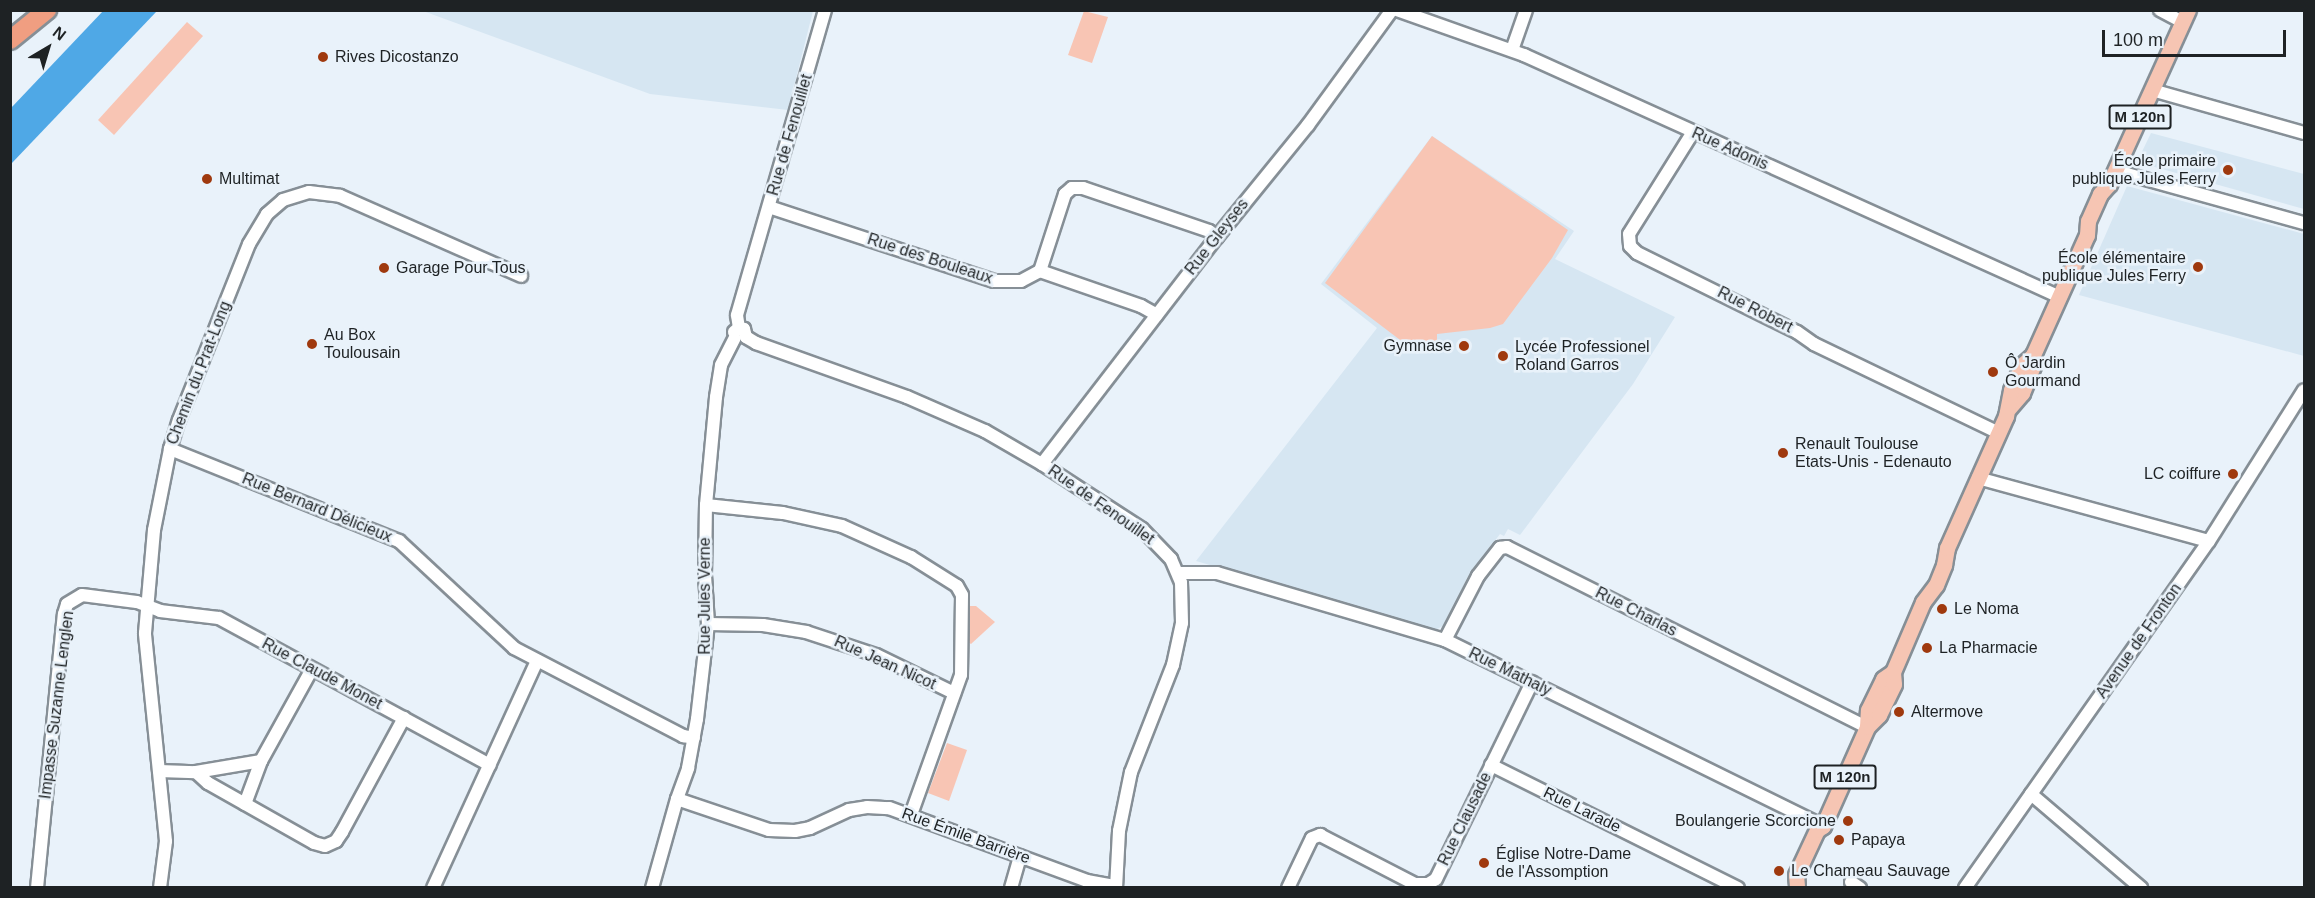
<!DOCTYPE html>
<html>
<head>
<meta charset="utf-8">
<style>
  body { margin:0 }
  #map { position:relative; width:2315px; height:898px; overflow:hidden; background:#e9f2fa; font-family:Helvetica,sans-serif }
  div>[style] { position:absolute }
  .built>* { inset:0; background:#d6e6f2 }
  .green>* { inset:0; background:#f8c5b4 }
  .water>* { inset:0; background:#4fa8e6 }
  .roads { filter:drop-shadow(2px 0 #868f96) drop-shadow(-2px 0 #868f96) drop-shadow(0 2px #868f96) drop-shadow(0 -2px #868f96) }
  .minor>* { height:12px; margin:-6px; padding:0 6px; transform-origin:6px; border-radius:6px; background:#fff }
  .major>* { height:15px; margin:-7.5px; padding:0 7.5px; transform-origin:7.5px; border-radius:7.5px; background:#f6c5b3 }
  .highway>* { height:18px; margin:-9px; padding:0 9px; transform-origin:9px; border-radius:9px; background:#f09e81 }
  .dots>* { width:16px; height:16px; translate:-50% -50%; box-sizing:border-box; border:3px solid #e9f2fa; border-radius:50% }
  span { translate:-50% -50%; white-space:nowrap; text-align:center; line-height:1.15; -webkit-text-stroke:5px #e9f2fa; paint-order:stroke }
  .shield-label span { padding:2px 4px; background:#e9f2fa; border:2px solid; border-radius:4px; -webkit-text-stroke-width:0 }
  .shield-label { font-size:15px; color:#1e2224; font-weight:700 }
  .poi-label { font-size:16px; color:#1e2224 }
  .left { translate:0 -50%; text-align:left }
  .right { translate:-100% -50%; text-align:right }
  .street-label { font-size:16px; color:#1e2224 }
  .frame { position:absolute; inset:0; border:12px solid #1e2224; pointer-events:none }
  .north { position:absolute; left:18px; top:18px; width:60px; height:60px; -webkit-text-stroke:4px #e9f2fa; paint-order:stroke; rotate:38deg; font-size:16px; font-weight:700; line-height:24px; text-align:center; color:#1e2224 }
  .north::after { content:''; display:block; margin:auto; width:21px; height:27px; background:#1e2224; clip-path:polygon(50% 0,100% 100%,50% 72%,0 100%) }
  .scale { position:absolute; left:2102px; top:30px; width:184px; height:27px; box-sizing:border-box; border:3px solid #1e2224; border-top:0; padding-left:8px; font-size:18px; line-height:21px; white-space:nowrap; color:#1e2224; -webkit-text-stroke:4px #e9f2fa; paint-order:stroke }
</style>
</head>
<body>
<div id="map">
  <div class="built">
    <i style="clip-path:polygon(423px 11px,813px 11px,788px 110px,650px 94px)"></i>
    <i style="clip-path:polygon(2151px 133px,2304px 174px,2304px 209px,2137px 162px)"></i>
    <i style="clip-path:polygon(1432px 136px,1574px 231px,1555px 259px,1675px 317px,1633px 384px,1520px 535px,1508px 529px,1504px 536px,1500px 534px,1467px 578px,1445px 625px,1435px 630px,1196px 561px,1377px 328px,1321px 284px)"></i>
    <i style="clip-path:polygon(2127px 186px,2304px 234px,2304px 356px,2079px 295px)"></i>
  </div>
  <div class="green">
    <i style="clip-path:polygon(1084px 11px,1108px 17px,1092px 63px,1068px 55px)"></i>
    <i style="clip-path:polygon(187px 22px,203px 36px,114px 135px,98px 120px)"></i>
    <i style="clip-path:polygon(1432px 136px,1568px 230px,1552px 258px,1503px 324px,1490px 328px,1437px 334px,1437px 340px,1412px 349px,1325px 283px)"></i>
    <i style="clip-path:polygon(970px 606px,976px 606px,995px 622px,971px 644px,968px 642px,967px 610px)"></i>
    <i style="clip-path:polygon(947px 743px,967px 750px,949px 801px,928px 793px)"></i>
  </div>
  <div class="water">
    <i style="clip-path:polygon(104px 10px,157px 11px,11px 164px,11px 108px)"></i>
  </div>
  <div class="roads">
    <div class="minor">
      <i style="left:1397px;top:10px;width:135px;rotate:19.5deg"></i>
      <i style="left:1524px;top:55px;width:588px;rotate:24.3deg"></i>
      <i style="left:2160px;top:10px;width:26px;rotate:28deg"></i>
      <i style="left:1512px;top:50px;width:42px;rotate:-70.7deg"></i>
      <i style="left:2152px;top:90px;width:158px;rotate:15.8deg"></i>
      <i style="left:1693px;top:132px;width:120px;rotate:122.1deg"></i>
      <i style="left:1629px;top:234px;width:12px;rotate:85deg"></i>
      <i style="left:1630px;top:246px;width:10px;rotate:45deg"></i>
      <i style="left:1637px;top:253px;width:178px;rotate:26.3deg"></i>
      <i style="left:1797px;top:332px;width:21px;rotate:35deg"></i>
      <i style="left:1814px;top:344px;width:205px;rotate:25.7deg"></i>
      <i style="left:2116px;top:169px;width:12px;rotate:24deg"></i>
      <i style="left:2127px;top:174px;width:184px;rotate:15.5deg"></i>
      <i style="left:769px;top:207px;width:237px;rotate:18.2deg"></i>
      <i style="left:994px;top:281px;width:27px"></i>
      <i style="left:1021px;top:281px;width:21px;rotate:-28deg"></i>
      <i style="left:1040px;top:271px;width:107px;rotate:19.1deg"></i>
      <i style="left:1141px;top:306px;width:18px;rotate:29deg"></i>
      <i style="left:1040px;top:271px;width:81px;rotate:-72deg"></i>
      <i style="left:1065px;top:194px;width:9px;rotate:-41deg"></i>
      <i style="left:1072px;top:188px;width:11px"></i>
      <i style="left:1083px;top:188px;width:133px;rotate:18.8deg"></i>
      <i style="left:1209px;top:231px;width:10px;rotate:37deg"></i>
      <i style="left:739px;top:328px;width:5px;rotate:11deg"></i>
      <i style="left:744px;top:329px;width:8px;rotate:76deg"></i>
      <i style="left:746px;top:337px;width:12px;rotate:31deg"></i>
      <i style="left:756px;top:343px;width:160px;rotate:19.7deg"></i>
      <i style="left:907px;top:397px;width:85px;rotate:23.6deg"></i>
      <i style="left:985px;top:431px;width:66px;rotate:30.1deg"></i>
      <i style="left:1042px;top:464px;width:119px;rotate:33deg"></i>
      <i style="left:1142px;top:529px;width:42px;rotate:46deg"></i>
      <i style="left:1171px;top:559px;width:25px;rotate:67deg"></i>
      <i style="left:1181px;top:582px;width:41px;rotate:88.6deg"></i>
      <i style="left:1182px;top:623px;width:43px;rotate:102.1deg"></i>
      <i style="left:1173px;top:665px;width:115px;rotate:111.4deg"></i>
      <i style="left:1131px;top:772px;width:60px;rotate:101.5deg"></i>
      <i style="left:1119px;top:831px;width:57px;rotate:93deg"></i>
      <i style="left:734px;top:332px;width:6px;rotate:-39deg"></i>
      <i style="left:739px;top:328px;width:13px;rotate:-99deg"></i>
      <i style="left:737px;top:315px;width:317px;rotate:-73.9deg"></i>
      <i style="left:170px;top:449px;width:247px;rotate:21.9deg"></i>
      <i style="left:399px;top:541px;width:157px;rotate:42.9deg"></i>
      <i style="left:514px;top:648px;width:191px;rotate:27.5deg"></i>
      <i style="left:683px;top:736px;width:11px;rotate:10deg"></i>
      <i style="left:1042px;top:464px;width:287px;rotate:-52.4deg"></i>
      <i style="left:1217px;top:237px;width:144px;rotate:-50.9deg"></i>
      <i style="left:1308px;top:125px;width:142px;rotate:-53.9deg"></i>
      <i style="left:1978px;top:478px;width:239px;rotate:15.3deg"></i>
      <i style="left:706px;top:505px;width:77px;rotate:5.9deg"></i>
      <i style="left:783px;top:513px;width:60px;rotate:12.4deg"></i>
      <i style="left:842px;top:526px;width:76px;rotate:24.2deg"></i>
      <i style="left:911px;top:557px;width:54px;rotate:32.2deg"></i>
      <i style="left:957px;top:586px;width:10px;rotate:61deg"></i>
      <i style="left:962px;top:595px;width:80px;rotate:90.7deg"></i>
      <i style="left:961px;top:675px;width:149px;rotate:109.7deg"></i>
      <i style="left:1179px;top:573px;width:38px"></i>
      <i style="left:1217px;top:573px;width:238px;rotate:16.4deg"></i>
      <i style="left:1445px;top:640px;width:421px;rotate:26.2deg"></i>
      <i style="left:708px;top:624px;width:55px;rotate:1deg"></i>
      <i style="left:763px;top:625px;width:44px;rotate:9.2deg"></i>
      <i style="left:806px;top:632px;width:74px;rotate:18.2deg"></i>
      <i style="left:876px;top:655px;width:87px;rotate:26deg"></i>
      <i style="left:1445px;top:640px;width:72px;rotate:-62.7deg"></i>
      <i style="left:1478px;top:576px;width:36px;rotate:-52deg"></i>
      <i style="left:1500px;top:548px;width:7px;rotate:-8deg"></i>
      <i style="left:1507px;top:547px;width:402px;rotate:26.6deg"></i>
      <i style="left:1491px;top:765px;width:276px;rotate:26.5deg"></i>
      <i style="left:159px;top:771px;width:37px;rotate:2deg"></i>
      <i style="left:196px;top:772px;width:66px;rotate:-9.6deg"></i>
      <i style="left:196px;top:772px;width:16px;rotate:43deg"></i>
      <i style="left:208px;top:783px;width:122px;rotate:29.5deg"></i>
      <i style="left:314px;top:843px;width:11px;rotate:15deg"></i>
      <i style="left:325px;top:846px;width:12px;rotate:-24deg"></i>
      <i style="left:336px;top:841px;width:11px;rotate:-56deg"></i>
      <i style="left:342px;top:832px;width:130px;rotate:-61.5deg"></i>
      <i style="left:2031px;top:794px;width:145px;rotate:40.5deg"></i>
      <i style="left:677px;top:799px;width:97px;rotate:18.6deg"></i>
      <i style="left:769px;top:830px;width:26px;rotate:2deg"></i>
      <i style="left:795px;top:831px;width:15px;rotate:-11deg"></i>
      <i style="left:810px;top:828px;width:43px;rotate:-24.8deg"></i>
      <i style="left:849px;top:810px;width:18px;rotate:-9deg"></i>
      <i style="left:867px;top:807px;width:22px;rotate:3deg"></i>
      <i style="left:889px;top:808px;width:211px;rotate:20.2deg"></i>
      <i style="left:1087px;top:881px;width:29px;rotate:10deg"></i>
      <i style="left:245px;top:804px;width:46px;rotate:-69.6deg"></i>
      <i style="left:261px;top:761px;width:105px;rotate:-61deg"></i>
      <i style="left:1851px;top:882px;width:11px;rotate:34deg"></i>
      <i style="left:37px;top:888px;width:275px;rotate:-84.4deg"></i>
      <i style="left:64px;top:614px;width:10px;rotate:-73deg"></i>
      <i style="left:67px;top:604px;width:17px;rotate:-31deg"></i>
      <i style="left:82px;top:595px;width:55px;rotate:7.3deg"></i>
      <i style="left:137px;top:602px;width:25px;rotate:21deg"></i>
      <i style="left:160px;top:611px;width:59px;rotate:6.8deg"></i>
      <i style="left:219px;top:618px;width:308px;rotate:28.5deg"></i>
      <i style="left:160px;top:888px;width:47px;rotate:-82.7deg"></i>
      <i style="left:166px;top:841px;width:209px;rotate:-95.8deg"></i>
      <i style="left:145px;top:633px;width:103px;rotate:-85deg"></i>
      <i style="left:154px;top:530px;width:83px;rotate:-78.8deg"></i>
      <i style="left:170px;top:449px;width:30px;rotate:-73deg"></i>
      <i style="left:179px;top:420px;width:189px;rotate:-68.3deg"></i>
      <i style="left:249px;top:244px;width:35px;rotate:-59deg"></i>
      <i style="left:267px;top:214px;width:21px;rotate:-41deg"></i>
      <i style="left:283px;top:200px;width:27px;rotate:-17deg"></i>
      <i style="left:309px;top:192px;width:31px;rotate:7deg"></i>
      <i style="left:340px;top:196px;width:198px;rotate:23.8deg"></i>
      <i style="left:433px;top:888px;width:250px;rotate:-65.4deg"></i>
      <i style="left:652px;top:888px;width:92px;rotate:-74.3deg"></i>
      <i style="left:677px;top:799px;width:33px;rotate:-70deg"></i>
      <i style="left:688px;top:768px;width:50px;rotate:-79.6deg"></i>
      <i style="left:697px;top:719px;width:96px;rotate:-83.4deg"></i>
      <i style="left:708px;top:624px;width:49px;rotate:-93.5deg"></i>
      <i style="left:705px;top:575px;width:70px;rotate:-89.2deg"></i>
      <i style="left:706px;top:505px;width:108px;rotate:-84.7deg"></i>
      <i style="left:716px;top:397px;width:32px;rotate:-81deg"></i>
      <i style="left:721px;top:365px;width:30px;rotate:-63deg"></i>
      <i style="left:1011px;top:888px;width:33px;rotate:-74deg"></i>
      <i style="left:1288px;top:888px;width:55px;rotate:-64.4deg"></i>
      <i style="left:1312px;top:838px;width:9px;rotate:-21deg"></i>
      <i style="left:1320px;top:835px;width:107px;rotate:27.3deg"></i>
      <i style="left:1415px;top:884px;width:13px"></i>
      <i style="left:1428px;top:884px;width:9px;rotate:-32deg"></i>
      <i style="left:1436px;top:879px;width:219px;rotate:-64deg"></i>
      <i style="left:1965px;top:888px;width:424px;rotate:-54.9deg"></i>
      <i style="left:2209px;top:541px;width:178px;rotate:-57.8deg"></i>
    </div>
    <div class="major">
      <i style="left:2009px;top:408px;width:20px;rotate:-49deg"></i>
      <i style="left:2022px;top:393px;width:29px;rotate:-68deg"></i>
      <i style="left:2033px;top:366px;width:11px;rotate:-90deg"></i>
      <i style="left:1867px;top:727px;width:17px;rotate:-87deg"></i>
      <i style="left:1868px;top:710px;width:34px;rotate:-64deg"></i>
      <i style="left:1883px;top:679px;width:12px;rotate:-35deg"></i>
      <i style="left:1797px;top:886px;width:11px;rotate:-95deg"></i>
      <i style="left:1796px;top:875px;width:50px;rotate:-65deg"></i>
      <i style="left:1817px;top:830px;width:7px;rotate:-34deg"></i>
      <i style="left:1823px;top:826px;width:108px;rotate:-66deg"></i>
      <i style="left:1867px;top:727px;width:17px;rotate:-45deg"></i>
      <i style="left:1879px;top:715px;width:34px;rotate:-64deg"></i>
      <i style="left:1894px;top:684px;width:12px;rotate:-95deg"></i>
      <i style="left:1893px;top:672px;width:76px;rotate:-66.8deg"></i>
      <i style="left:1923px;top:602px;width:21px;rotate:-53deg"></i>
      <i style="left:1936px;top:585px;width:22px;rotate:-68deg"></i>
      <i style="left:1944px;top:565px;width:17px;rotate:-80deg"></i>
      <i style="left:1947px;top:548px;width:145px;rotate:-65.9deg"></i>
      <i style="left:2006px;top:416px;width:26px;rotate:-79deg"></i>
      <i style="left:2011px;top:390px;width:27px;rotate:-66deg"></i>
      <i style="left:2022px;top:365px;width:15px;rotate:-42deg"></i>
      <i style="left:2033px;top:355px;width:132px;rotate:-65.8deg"></i>
      <i style="left:2087px;top:235px;width:14px;rotate:-86deg"></i>
      <i style="left:2088px;top:221px;width:30px;rotate:-66deg"></i>
      <i style="left:2100px;top:194px;width:13px;rotate:-48deg"></i>
      <i style="left:2109px;top:184px;width:191px;rotate:-65.6deg"></i>
    </div>
    <div class="highway">
      <i style="left:10px;top:40px;width:48px;rotate:-39deg"></i>
    </div>
  </div>
  <div class="dots">
    <i style="left:323px;top:57px;background:#9f390e"></i>
    <i style="left:2228px;top:170px;background:#9f390e"></i>
    <i style="left:207px;top:179px;background:#9f390e"></i>
    <i style="left:2198px;top:267px;background:#9f390e"></i>
    <i style="left:384px;top:268px;background:#9f390e"></i>
    <i style="left:312px;top:344px;background:#9f390e"></i>
    <i style="left:1464px;top:346px;background:#9f390e"></i>
    <i style="left:1503px;top:356px;background:#9f390e"></i>
    <i style="left:1993px;top:372px;background:#9f390e"></i>
    <i style="left:1783px;top:453px;background:#9f390e"></i>
    <i style="left:2233px;top:474px;background:#9f390e"></i>
    <i style="left:1942px;top:609px;background:#9f390e"></i>
    <i style="left:1927px;top:648px;background:#9f390e"></i>
    <i style="left:1899px;top:712px;background:#9f390e"></i>
    <i style="left:1848px;top:821px;background:#9f390e"></i>
    <i style="left:1839px;top:840px;background:#9f390e"></i>
    <i style="left:1484px;top:863px;background:#9f390e"></i>
    <i style="left:1779px;top:871px;background:#9f390e"></i>
  </div>
  <div class="shield-label">
    <span style="left:2140px;top:117px">M 120n</span>
    <span style="left:1845px;top:777px">M 120n</span>
  </div>
  <div class="poi-label">
    <span class="left" style="left:335px;top:57px">Rives Dicostanzo</span>
    <span class="right" style="left:2216px;top:170px">École primaire<br>publique Jules Ferry</span>
    <span class="left" style="left:219px;top:179px">Multimat</span>
    <span class="right" style="left:2186px;top:267px">École élémentaire<br>publique Jules Ferry</span>
    <span class="left" style="left:396px;top:268px">Garage Pour Tous</span>
    <span class="left" style="left:324px;top:344px">Au Box<br>Toulousain</span>
    <span class="right" style="left:1452px;top:346px">Gymnase</span>
    <span class="left" style="left:1515px;top:356px">Lycée Professionel<br>Roland Garros</span>
    <span class="left" style="left:2005px;top:372px">Ô Jardin<br>Gourmand</span>
    <span class="left" style="left:1795px;top:453px">Renault Toulouse<br>Etats-Unis - Edenauto</span>
    <span class="right" style="left:2221px;top:474px">LC coiffure</span>
    <span class="left" style="left:1954px;top:609px">Le Noma</span>
    <span class="left" style="left:1939px;top:648px">La Pharmacie</span>
    <span class="left" style="left:1911px;top:712px">Altermove</span>
    <span class="right" style="left:1836px;top:821px">Boulangerie Scorcione</span>
    <span class="left" style="left:1851px;top:840px">Papaya</span>
    <span class="left" style="left:1496px;top:863px">Église Notre-Dame<br>de l'Assomption</span>
    <span class="left" style="left:1791px;top:871px">Le Chameau Sauvage</span>
  </div>
  <div class="street-label">
    <span style="left:790px;top:135px;rotate:-74deg">Rue de Fenouillet</span>
    <span style="left:1730px;top:149px;rotate:24deg">Rue Adonis</span>
    <span style="left:1217px;top:237px;rotate:-52deg">Rue Gleyses</span>
    <span style="left:930px;top:259px;rotate:18deg">Rue des Bouleaux</span>
    <span style="left:1755px;top:310px;rotate:27deg">Rue Robert</span>
    <span style="left:199px;top:373px;rotate:-69deg">Chemin du Prat-Long</span>
    <span style="left:1101px;top:505px;rotate:35deg">Rue de Fenouillet</span>
    <span style="left:317px;top:508px;rotate:22deg">Rue Bernard Délicieux</span>
    <span style="left:705px;top:596px;rotate:-90deg">Rue Jules Verne</span>
    <span style="left:1636px;top:612px;rotate:27deg">Rue Charlas</span>
    <span style="left:2139px;top:641px;rotate:-55deg">Avenue de Fronton</span>
    <span style="left:885px;top:663px;rotate:24deg">Rue Jean Nicot</span>
    <span style="left:1510px;top:672px;rotate:26deg">Rue Mathaly</span>
    <span style="left:322px;top:674px;rotate:28deg">Rue Claude Monet</span>
    <span style="left:57px;top:705px;rotate:-83deg">Impasse Suzanne Lenglen</span>
    <span style="left:1582px;top:810px;rotate:26deg">Rue Larade</span>
    <span style="left:1465px;top:819px;rotate:-64deg">Rue Clausade</span>
    <span style="left:966px;top:836px;rotate:20deg">Rue Émile Barrière</span>
  </div>
  <div class="frame"></div>
  <div class="north">N</div>
  <div class="scale">100 m</div>
</div>
</body>
</html>
